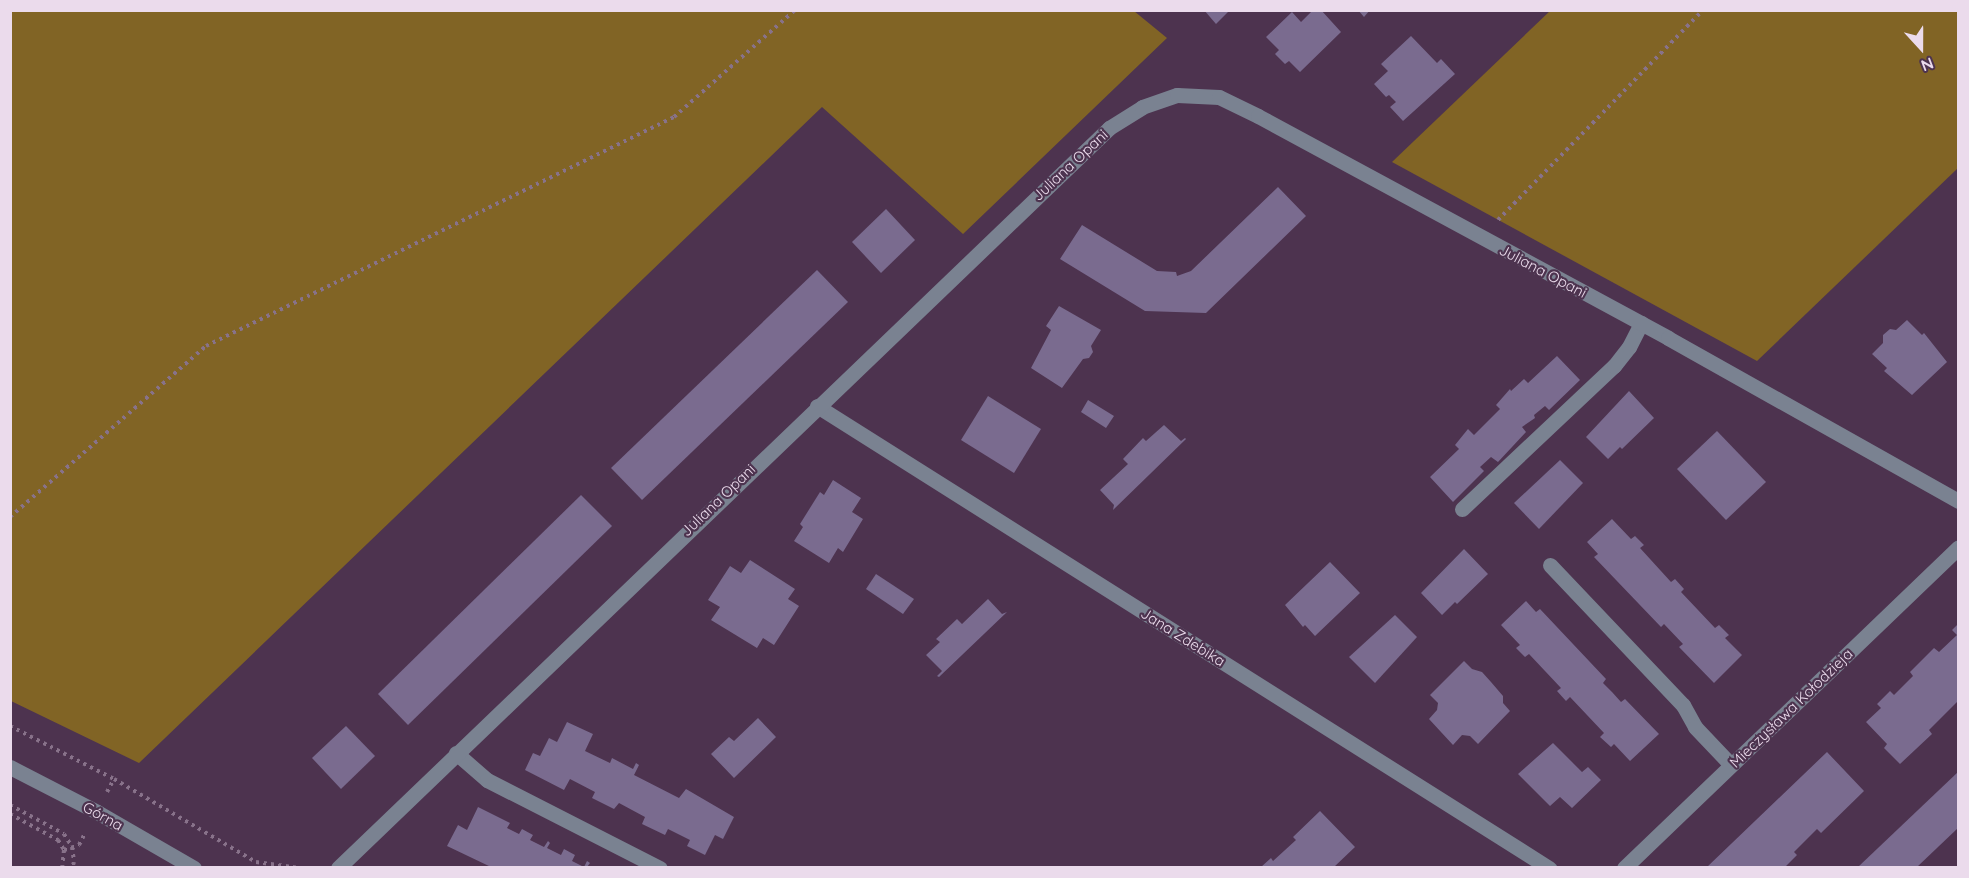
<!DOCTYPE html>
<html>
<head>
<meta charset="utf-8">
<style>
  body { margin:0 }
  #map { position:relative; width:1969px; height:878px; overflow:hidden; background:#4d334f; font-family:Quicksand,sans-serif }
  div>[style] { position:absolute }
  .green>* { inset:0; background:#816425 }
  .building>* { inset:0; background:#7a6b8f }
  .path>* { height:4px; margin-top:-2px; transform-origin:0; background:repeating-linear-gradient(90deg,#88728a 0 3px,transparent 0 7.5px) }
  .minor>* { height:15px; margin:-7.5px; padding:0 7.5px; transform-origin:7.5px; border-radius:7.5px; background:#7a8291 }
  span { translate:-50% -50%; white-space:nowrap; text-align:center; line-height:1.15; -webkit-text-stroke:4.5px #4d334f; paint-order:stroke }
  .street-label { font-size:15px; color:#ebdbec }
  .frame { position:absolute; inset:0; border:12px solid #ebdbec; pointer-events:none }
  .north { position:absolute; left:1891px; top:18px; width:60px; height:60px; -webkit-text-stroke:4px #4d334f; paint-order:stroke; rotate:159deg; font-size:16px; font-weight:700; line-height:24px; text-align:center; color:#ebdbec }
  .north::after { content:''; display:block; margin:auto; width:21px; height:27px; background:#ebdbec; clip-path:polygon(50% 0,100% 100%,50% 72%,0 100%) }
</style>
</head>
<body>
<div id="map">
  <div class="green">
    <i style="clip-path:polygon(1551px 10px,1958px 11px,1958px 168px,1757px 361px,1392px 162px)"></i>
    <i style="clip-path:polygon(1134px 11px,1167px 38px,963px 234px,822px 107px,139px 763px,11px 701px,11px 11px)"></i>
  </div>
  <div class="building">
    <i style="clip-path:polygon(1204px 10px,1230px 10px,1216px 24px)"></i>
    <i style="clip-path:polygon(1313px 10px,1321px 10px,1341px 32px,1300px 72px,1289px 61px,1285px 64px,1275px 54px,1279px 50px,1266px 37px,1292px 12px,1301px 22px)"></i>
    <i style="clip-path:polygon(1358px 10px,1370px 10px,1364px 17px)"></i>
    <i style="clip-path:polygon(1411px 36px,1437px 63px,1441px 59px,1455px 74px,1403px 121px,1390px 107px,1396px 102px,1389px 95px,1386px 97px,1374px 84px,1388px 71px,1381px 64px)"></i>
    <i style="clip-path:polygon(1278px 187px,1306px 216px,1206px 313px,1145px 311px,1060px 259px,1082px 225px,1157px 271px,1176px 272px,1177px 276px,1191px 271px)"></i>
    <i style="clip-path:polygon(886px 209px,915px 240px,881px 273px,852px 242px)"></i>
    <i style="clip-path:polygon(817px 270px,848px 302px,642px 500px,611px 468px)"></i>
    <i style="clip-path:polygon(1059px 306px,1101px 330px,1091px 346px,1093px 352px,1089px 358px,1083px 359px,1062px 388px,1031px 368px,1051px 330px,1046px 326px)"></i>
    <i style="clip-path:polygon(1907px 320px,1922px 335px,1924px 333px,1947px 362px,1912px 395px,1884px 371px,1887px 368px,1872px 354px,1883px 343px,1883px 335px,1890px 329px,1896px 330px)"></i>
    <i style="clip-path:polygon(1557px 356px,1580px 380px,1549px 410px,1545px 406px,1534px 415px,1535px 418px,1522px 427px,1526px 432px,1498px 462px,1491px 457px,1480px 467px,1484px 471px,1453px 502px,1430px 477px,1459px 449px,1455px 445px,1468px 429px,1474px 435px,1500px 409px,1496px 405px,1510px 389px,1511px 391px,1524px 379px,1528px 383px)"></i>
    <i style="clip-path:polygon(1629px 391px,1654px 418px,1622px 449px,1620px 447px,1608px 459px,1586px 437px)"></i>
    <i style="clip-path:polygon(988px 396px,1041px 429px,1014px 473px,961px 440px)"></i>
    <i style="clip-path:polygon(1088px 400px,1114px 416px,1106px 428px,1081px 412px)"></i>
    <i style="clip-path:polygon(1164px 425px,1181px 441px,1185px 438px,1186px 439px,1113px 510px,1114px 505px,1100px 490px,1128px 464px,1123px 459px,1143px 438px,1146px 441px)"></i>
    <i style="clip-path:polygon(1717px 431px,1766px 482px,1726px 520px,1677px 469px)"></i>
    <i style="clip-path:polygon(1560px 460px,1583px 483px,1539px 529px,1514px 503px)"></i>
    <i style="clip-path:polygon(833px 480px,861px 498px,852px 512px,863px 519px,843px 552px,838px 548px,829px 563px,794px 541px,803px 527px,800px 524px,820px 492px,824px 495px)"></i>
    <i style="clip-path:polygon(581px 495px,612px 526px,408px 725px,378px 694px)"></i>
    <i style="clip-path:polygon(1612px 519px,1631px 539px,1635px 536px,1644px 545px,1640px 548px,1671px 582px,1675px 579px,1684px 589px,1681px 592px,1715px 628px,1719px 625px,1729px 635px,1725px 638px,1742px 655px,1714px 683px,1679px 647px,1683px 644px,1664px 624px,1661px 627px,1594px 557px,1598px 554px,1587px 542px)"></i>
    <i style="clip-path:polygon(1464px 549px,1488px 574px,1457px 604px,1455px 602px,1442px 615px,1421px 593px)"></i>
    <i style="clip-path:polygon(750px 560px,795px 589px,788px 599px,799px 606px,774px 645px,763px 638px,757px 648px,711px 620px,720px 607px,708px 600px,730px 566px,741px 573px)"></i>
    <i style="clip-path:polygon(1330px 562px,1360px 593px,1315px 636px,1305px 625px,1303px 627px,1285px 605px)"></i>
    <i style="clip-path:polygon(876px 574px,914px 599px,903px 614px,866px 589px)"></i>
    <i style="clip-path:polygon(988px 599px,1002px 614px,1007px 612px,939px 677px,937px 676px,942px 671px,926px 655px,940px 642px,936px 639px,957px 619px,962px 624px)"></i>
    <i style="clip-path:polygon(1526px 601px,1536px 612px,1540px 609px,1606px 679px,1603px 683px,1612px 692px,1621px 702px,1625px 699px,1659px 734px,1630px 761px,1614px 744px,1611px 747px,1600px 737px,1604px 733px,1570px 697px,1566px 701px,1557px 691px,1561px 688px,1529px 654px,1525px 657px,1516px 648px,1520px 645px,1501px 625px)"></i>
    <i style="clip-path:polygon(1395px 615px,1417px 637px,1375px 683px,1349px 657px)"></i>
    <i style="clip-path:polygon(1958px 624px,1958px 701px,1929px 730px,1932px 734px,1900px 764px,1884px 748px,1887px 744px,1866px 722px,1881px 708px,1877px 704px,1890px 691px,1894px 695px,1913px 676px,1910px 672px,1934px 648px,1939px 652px,1957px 635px,1952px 630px)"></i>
    <i style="clip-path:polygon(1464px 661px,1472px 669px,1482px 672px,1491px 682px,1503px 696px,1503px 703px,1510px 711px,1478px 744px,1470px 736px,1462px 735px,1453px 745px,1429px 719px,1437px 710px,1438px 703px,1430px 695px)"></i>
    <i style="clip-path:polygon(758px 718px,776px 737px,734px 778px,711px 754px,729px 737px,734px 741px)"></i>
    <i style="clip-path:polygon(567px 722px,593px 734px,585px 751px,610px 763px,612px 758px,633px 769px,636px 763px,639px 765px,634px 775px,679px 798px,686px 789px,734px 817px,723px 839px,715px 835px,705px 855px,687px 846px,690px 840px,668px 829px,665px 835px,642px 824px,645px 817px,619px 803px,614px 809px,592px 798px,595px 792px,570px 779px,564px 790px,525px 770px,533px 753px,540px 756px,549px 738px,557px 742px)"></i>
    <i style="clip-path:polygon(346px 726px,375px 756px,341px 789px,312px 758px)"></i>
    <i style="clip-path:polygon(1553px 743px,1582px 772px,1588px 767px,1601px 780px,1572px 808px,1560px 797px,1550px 806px,1518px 774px)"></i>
    <i style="clip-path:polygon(1827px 752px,1864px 791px,1821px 833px,1817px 829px,1794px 852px,1797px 855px,1785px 867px,1707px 867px)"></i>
    <i style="clip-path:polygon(1958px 772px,1958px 828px,1917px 867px,1858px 867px)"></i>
    <i style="clip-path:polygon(478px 807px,510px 823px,507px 828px,519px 834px,522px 829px,533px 835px,530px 840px,544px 847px,548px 841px,550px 843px,547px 848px,561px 855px,564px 849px,575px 855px,572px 861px,584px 867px,587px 861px,590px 863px,587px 867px,491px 867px,447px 846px,458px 825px,467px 830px)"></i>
    <i style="clip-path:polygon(1320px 811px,1355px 847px,1334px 867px,1261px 867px,1271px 858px,1273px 861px,1296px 840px,1293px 837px)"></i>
  </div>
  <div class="path">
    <i style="left:1498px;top:220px;width:293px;rotate:-45.7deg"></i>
    <i style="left:10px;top:517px;width:260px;rotate:-41.1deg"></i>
    <i style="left:206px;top:346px;width:521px;rotate:-26.07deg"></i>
    <i style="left:674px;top:117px;width:162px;rotate:-41.5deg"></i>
    <i style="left:10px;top:726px;width:117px;rotate:27deg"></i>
    <i style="left:114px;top:779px;width:164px;rotate:30.3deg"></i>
    <i style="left:256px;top:862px;width:44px;rotate:7.8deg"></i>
    <i style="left:107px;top:792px;width:15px;rotate:-62deg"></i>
    <i style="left:10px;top:805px;width:61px;rotate:28.2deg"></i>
    <i style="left:64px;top:834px;width:15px;rotate:58deg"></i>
    <i style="left:72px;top:847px;width:15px;rotate:82deg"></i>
    <i style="left:74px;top:862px;width:6px;rotate:108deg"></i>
    <i style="left:10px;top:814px;width:55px;rotate:28.4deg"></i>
    <i style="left:58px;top:840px;width:12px;rotate:59deg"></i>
    <i style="left:64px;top:850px;width:18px;rotate:96deg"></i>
    <i style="left:64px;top:850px;width:16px;rotate:-18deg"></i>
    <i style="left:79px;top:845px;width:13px;rotate:-63deg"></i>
  </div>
  <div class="minor">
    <i style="left:817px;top:406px;width:866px;rotate:32.26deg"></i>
    <i style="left:1462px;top:509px;width:209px;rotate:-43.3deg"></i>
    <i style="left:1614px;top:366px;width:24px;rotate:-52deg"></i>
    <i style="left:1629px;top:347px;width:27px;rotate:-63deg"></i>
    <i style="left:1550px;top:565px;width:193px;rotate:46.5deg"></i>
    <i style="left:1683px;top:705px;width:25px;rotate:61deg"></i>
    <i style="left:1695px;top:727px;width:52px;rotate:46.5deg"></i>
    <i style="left:456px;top:753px;width:41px;rotate:41.1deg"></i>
    <i style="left:487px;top:780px;width:194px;rotate:27deg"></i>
    <i style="left:10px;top:767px;width:98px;rotate:27.3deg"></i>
    <i style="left:97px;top:812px;width:112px;rotate:30deg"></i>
    <i style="left:338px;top:868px;width:1069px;rotate:-43.82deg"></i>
    <i style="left:1109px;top:128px;width:39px;rotate:-32deg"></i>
    <i style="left:1142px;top:107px;width:37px;rotate:-19deg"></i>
    <i style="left:1177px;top:95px;width:42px;rotate:2.7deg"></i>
    <i style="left:1219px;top:97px;width:43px;rotate:26deg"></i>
    <i style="left:1258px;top:116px;width:466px;rotate:28.4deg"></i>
    <i style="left:1668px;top:338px;width:333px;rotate:29.3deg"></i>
    <i style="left:1624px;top:868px;width:463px;rotate:-43.8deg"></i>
  </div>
  <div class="street-label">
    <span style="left:1070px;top:165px;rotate:-43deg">Juliana Opani</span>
    <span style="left:1543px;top:271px;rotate:28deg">Juliana Opani</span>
    <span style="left:718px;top:500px;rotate:-44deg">Juliana Opani</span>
    <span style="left:1183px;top:637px;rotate:32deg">Jana Zdebika</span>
    <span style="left:1791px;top:708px;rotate:-44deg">Mieczysława Kołodzieja</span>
    <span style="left:103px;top:816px;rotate:29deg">Górna</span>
  </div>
  <div class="frame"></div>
  <div class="north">N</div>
</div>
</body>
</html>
